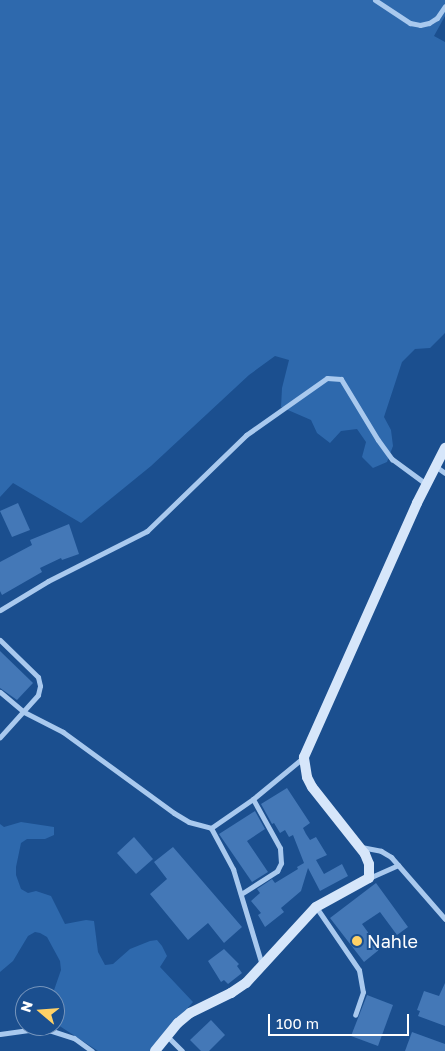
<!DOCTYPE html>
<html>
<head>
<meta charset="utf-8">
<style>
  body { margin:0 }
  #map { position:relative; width:445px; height:1051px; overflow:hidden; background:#1b4f8f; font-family:"Golos Text",sans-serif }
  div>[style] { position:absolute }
  .green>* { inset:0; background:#2e69ad }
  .building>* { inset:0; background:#4478b7 }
  .street>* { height:5px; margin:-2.5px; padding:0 2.5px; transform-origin:2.5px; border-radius:2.5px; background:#a9c9ee }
  .secondary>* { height:10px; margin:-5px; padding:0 5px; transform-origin:5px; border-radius:5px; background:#d6e6fa }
  .dots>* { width:14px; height:14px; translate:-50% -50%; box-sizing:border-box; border:2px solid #1b4f8f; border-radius:50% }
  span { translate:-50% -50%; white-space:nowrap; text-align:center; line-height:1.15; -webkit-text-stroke:4px #1b4f8f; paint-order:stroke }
  .poi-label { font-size:18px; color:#fff }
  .left { translate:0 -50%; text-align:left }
  .north { position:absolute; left:15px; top:986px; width:50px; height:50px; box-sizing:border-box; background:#1b4f8f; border:1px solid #7695bc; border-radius:50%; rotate:288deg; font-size:14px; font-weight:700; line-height:20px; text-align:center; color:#fff }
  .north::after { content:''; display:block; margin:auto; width:18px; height:22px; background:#ffd166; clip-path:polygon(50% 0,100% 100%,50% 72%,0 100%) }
  .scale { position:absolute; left:268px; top:1014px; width:141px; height:22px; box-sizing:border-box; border:2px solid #fff; border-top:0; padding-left:6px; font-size:15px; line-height:18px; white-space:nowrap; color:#fff; -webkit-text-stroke:4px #1b4f8f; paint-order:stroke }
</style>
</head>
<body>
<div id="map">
  <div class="green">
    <i style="clip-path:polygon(0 0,445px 0,445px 16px,434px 36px,445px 42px,445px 333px,430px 348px,415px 349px,402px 362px,384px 417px,391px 430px,393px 446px,387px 462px,373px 468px,362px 457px,366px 442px,357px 429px,341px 431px,330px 443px,317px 433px,311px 420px,281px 407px,282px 388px,289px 360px,275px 356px,249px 375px,151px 466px,81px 523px,13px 483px,0 497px)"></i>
    <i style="clip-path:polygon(21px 822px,54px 827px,54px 835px,45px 839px,27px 839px,21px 843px,16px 867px,16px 875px,21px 889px,28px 893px,36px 891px,51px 896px,65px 924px,86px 920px,94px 921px,98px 952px,105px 965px,113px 964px,130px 949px,150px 941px,157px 940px,162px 946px,167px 956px,160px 967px,193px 1002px,150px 1051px,98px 1051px,55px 1023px,55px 996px,52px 996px,61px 970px,60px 961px,47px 937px,40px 933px,35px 932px,28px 936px,13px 961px,0 972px,0 824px,4px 827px)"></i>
  </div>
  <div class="building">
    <i style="clip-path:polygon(18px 503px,30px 530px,12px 537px,0 511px)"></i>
    <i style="clip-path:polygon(69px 524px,79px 554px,62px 560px,61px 558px,40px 568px,42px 572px,2px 595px,0 591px,0 562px,32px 545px,30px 540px)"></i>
    <i style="clip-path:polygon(0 651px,33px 683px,17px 700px,0 688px)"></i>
    <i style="clip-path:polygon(287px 788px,310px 823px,303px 828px,306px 834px,310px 840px,316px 837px,327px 855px,316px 860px,324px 874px,342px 864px,348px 876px,320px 891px,308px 868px,301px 891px,281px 908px,284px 912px,265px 927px,258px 915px,261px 913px,251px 901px,260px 893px,257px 889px,272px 879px,275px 883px,298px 869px,297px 867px,304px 863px,293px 835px,289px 837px,285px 830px,280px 833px,274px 823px,272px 824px,261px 804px)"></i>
    <i style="clip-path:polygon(255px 811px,265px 829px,247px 841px,268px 872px,252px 882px,219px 834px)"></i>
    <i style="clip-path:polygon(134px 837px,153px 859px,136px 874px,117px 853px)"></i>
    <i style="clip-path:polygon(173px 847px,242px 927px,224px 943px,208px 923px,188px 940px,150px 894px,167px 879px,154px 862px)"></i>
    <i style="clip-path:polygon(376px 883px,408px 927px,397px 935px,380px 912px,362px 924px,380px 949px,364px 962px,330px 918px)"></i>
    <i style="clip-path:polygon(224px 949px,239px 964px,237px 966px,242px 973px,228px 984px,224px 980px,221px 982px,208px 961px)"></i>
    <i style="clip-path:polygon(445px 983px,445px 1026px,418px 1016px,420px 1011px,417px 1010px,424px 991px,439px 996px)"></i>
    <i style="clip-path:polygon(367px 995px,393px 1005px,378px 1046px,351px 1036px)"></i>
    <i style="clip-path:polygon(211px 1020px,225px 1035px,209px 1051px,201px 1051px,190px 1040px)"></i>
    <i style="clip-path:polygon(412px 1032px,445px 1044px,445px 1051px,405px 1051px)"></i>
  </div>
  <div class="street">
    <i style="left:375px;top:0;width:42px;rotate:33.3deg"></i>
    <i style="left:410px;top:23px;width:10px;rotate:11deg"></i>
    <i style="left:420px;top:25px;width:9px;rotate:-13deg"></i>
    <i style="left:429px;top:23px;width:9px;rotate:-32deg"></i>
    <i style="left:437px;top:18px;width:14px;rotate:-56deg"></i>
    <i style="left:435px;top:466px;width:12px;rotate:35deg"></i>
    <i style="left:0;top:610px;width:56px;rotate:-31.1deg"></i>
    <i style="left:48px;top:581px;width:111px;rotate:-26.8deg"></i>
    <i style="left:147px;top:531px;width:138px;rotate:-44.1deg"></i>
    <i style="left:246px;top:435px;width:99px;rotate:-35.1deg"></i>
    <i style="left:327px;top:378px;width:14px;rotate:4deg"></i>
    <i style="left:341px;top:379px;width:71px;rotate:58.8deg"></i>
    <i style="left:378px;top:440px;width:24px;rotate:54deg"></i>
    <i style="left:392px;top:459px;width:42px;rotate:36.3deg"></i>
    <i style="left:0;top:640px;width:53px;rotate:44.2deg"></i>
    <i style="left:38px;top:677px;width:9px;rotate:77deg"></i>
    <i style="left:40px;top:686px;width:9px;rotate:103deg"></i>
    <i style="left:38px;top:695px;width:57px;rotate:132.1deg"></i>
    <i style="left:0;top:692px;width:31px;rotate:40deg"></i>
    <i style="left:24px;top:712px;width:44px;rotate:27.1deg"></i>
    <i style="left:63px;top:732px;width:137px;rotate:36.1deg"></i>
    <i style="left:174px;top:813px;width:17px;rotate:31deg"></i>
    <i style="left:189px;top:822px;width:23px;rotate:15deg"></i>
    <i style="left:211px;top:828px;width:47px;rotate:61.8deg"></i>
    <i style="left:233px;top:869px;width:100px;rotate:73.2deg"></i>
    <i style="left:211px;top:828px;width:51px;rotate:-34.6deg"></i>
    <i style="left:253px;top:799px;width:66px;rotate:-39.5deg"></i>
    <i style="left:361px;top:847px;width:20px;rotate:11deg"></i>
    <i style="left:381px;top:851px;width:12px;rotate:31deg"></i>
    <i style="left:391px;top:857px;width:82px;rotate:48.9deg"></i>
    <i style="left:369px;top:878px;width:32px;rotate:-24deg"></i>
    <i style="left:241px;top:894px;width:43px;rotate:-32.6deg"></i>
    <i style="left:277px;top:871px;width:9px;rotate:-63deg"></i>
    <i style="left:281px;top:863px;width:15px;rotate:-94deg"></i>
    <i style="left:280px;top:848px;width:56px;rotate:-118.9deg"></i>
    <i style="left:316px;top:907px;width:76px;rotate:55.7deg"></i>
    <i style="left:359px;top:970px;width:22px;rotate:80deg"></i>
    <i style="left:363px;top:992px;width:24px;rotate:109deg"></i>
    <i style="left:0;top:1034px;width:29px;rotate:-8deg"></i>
    <i style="left:29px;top:1030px;width:23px;rotate:2deg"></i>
    <i style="left:52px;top:1031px;width:23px;rotate:18deg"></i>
    <i style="left:74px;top:1038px;width:22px;rotate:36deg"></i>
    <i style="left:167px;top:1036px;width:21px;rotate:45deg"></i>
  </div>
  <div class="secondary">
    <i style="left:155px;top:1051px;width:36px;rotate:-51deg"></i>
    <i style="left:178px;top:1023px;width:16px;rotate:-40deg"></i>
    <i style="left:190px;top:1013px;width:46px;rotate:-26deg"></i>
    <i style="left:231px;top:993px;width:18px;rotate:-34deg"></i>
    <i style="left:246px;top:983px;width:103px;rotate:-47.4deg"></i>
    <i style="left:316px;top:907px;width:60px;rotate:-28.7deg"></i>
    <i style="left:369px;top:878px;width:14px;rotate:-90deg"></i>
    <i style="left:369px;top:864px;width:11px;rotate:-112deg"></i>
    <i style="left:365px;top:854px;width:85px;rotate:-128.3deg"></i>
    <i style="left:312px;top:787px;width:11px;rotate:-117deg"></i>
    <i style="left:307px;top:777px;width:20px;rotate:-99deg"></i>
    <i style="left:304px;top:757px;width:278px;rotate:-66deg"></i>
    <i style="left:417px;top:503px;width:62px;rotate:-63deg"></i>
  </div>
  <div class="dots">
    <i style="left:357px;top:941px;background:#ffd166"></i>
  </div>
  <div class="poi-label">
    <span class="left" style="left:367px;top:941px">Nahle</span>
  </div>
  <div class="north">N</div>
  <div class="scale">100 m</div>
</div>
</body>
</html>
